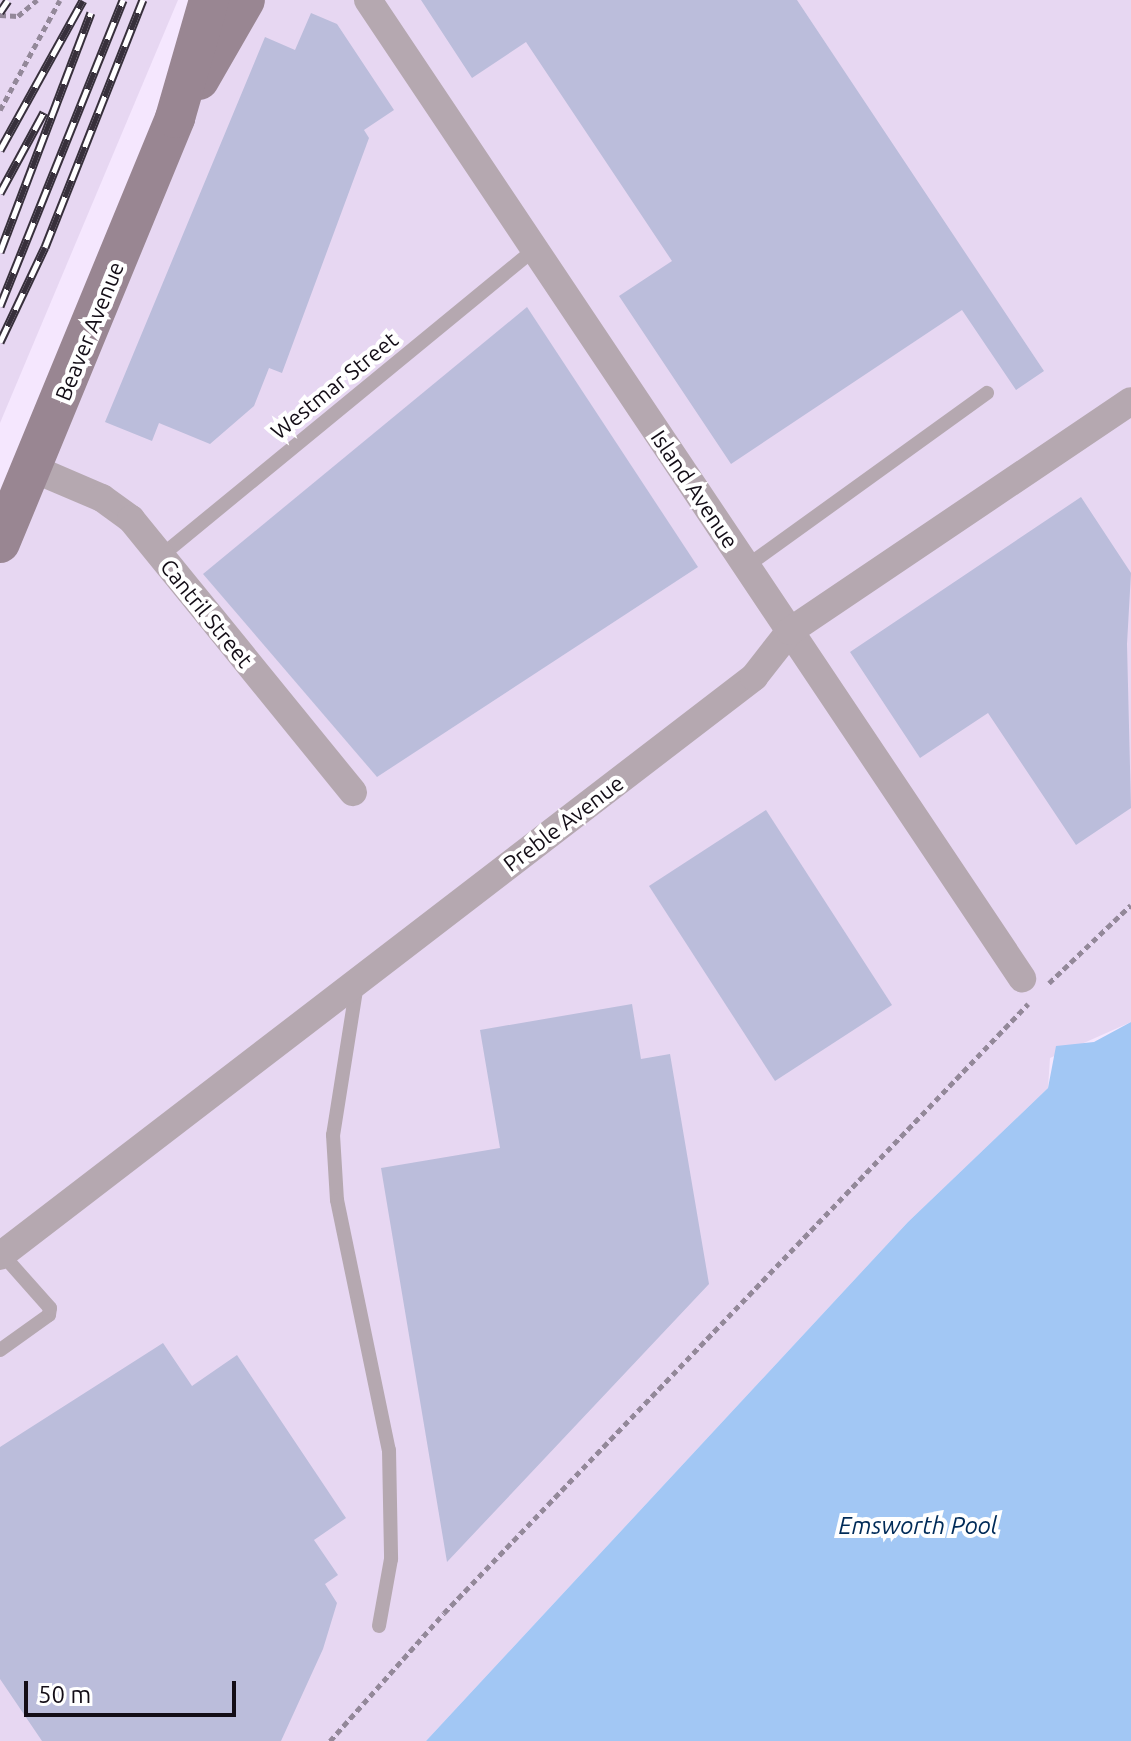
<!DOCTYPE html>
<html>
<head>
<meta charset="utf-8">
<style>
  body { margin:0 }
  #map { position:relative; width:1131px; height:1741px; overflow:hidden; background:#f5e7fe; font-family:Ubuntu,sans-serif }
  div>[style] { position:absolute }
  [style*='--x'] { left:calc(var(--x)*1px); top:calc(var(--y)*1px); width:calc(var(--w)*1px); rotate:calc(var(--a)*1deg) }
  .built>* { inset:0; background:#e7d7f2 }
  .water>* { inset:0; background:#a2c7f4 }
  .building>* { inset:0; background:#bbbddb }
  .path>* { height:5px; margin-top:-2.5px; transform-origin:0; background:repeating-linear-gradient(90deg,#938899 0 6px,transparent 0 10px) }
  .lane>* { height:14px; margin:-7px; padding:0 7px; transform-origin:7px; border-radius:7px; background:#b5a8b0 }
  .street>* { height:28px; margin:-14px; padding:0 14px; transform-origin:14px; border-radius:14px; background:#b5a8b0 }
  .secondary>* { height:40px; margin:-20px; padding:0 20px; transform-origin:20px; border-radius:20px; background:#998692 }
  .rail>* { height:9px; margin-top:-4.5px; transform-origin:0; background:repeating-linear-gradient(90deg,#fff 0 18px,#37303b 0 36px); box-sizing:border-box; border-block:2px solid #37303b }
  span { translate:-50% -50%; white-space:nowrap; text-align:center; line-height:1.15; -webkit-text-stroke:8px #fff; paint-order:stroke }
  .street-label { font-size:22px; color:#130d16 }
  .water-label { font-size:24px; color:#002b58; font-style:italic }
  .scale { position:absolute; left:24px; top:1681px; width:212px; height:36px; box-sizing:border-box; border:4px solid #130d16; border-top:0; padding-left:10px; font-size:24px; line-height:28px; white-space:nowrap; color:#130d16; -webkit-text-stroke:6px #fff; paint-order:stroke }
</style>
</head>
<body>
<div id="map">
  <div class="built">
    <i style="clip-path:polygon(0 0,178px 0,0 423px)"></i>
    <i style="clip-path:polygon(245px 0,1131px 0,1131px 1022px,1050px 1058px,1048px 1088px,908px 1222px,426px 1741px,0 1741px,0 543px)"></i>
  </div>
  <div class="water">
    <i style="clip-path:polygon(1131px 1022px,1131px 1741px,426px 1741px,908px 1222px,1048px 1088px,1056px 1046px,1094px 1042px)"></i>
  </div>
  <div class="building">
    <i style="clip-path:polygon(421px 0,797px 0,1044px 371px,1016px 390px,962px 310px,731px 464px,619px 296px,672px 261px,526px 42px,472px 78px)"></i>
    <i style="clip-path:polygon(311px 13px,337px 24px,394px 110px,364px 130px,369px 138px,282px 373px,269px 368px,254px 406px,210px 444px,159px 423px,152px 441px,105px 422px,265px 37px,295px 50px)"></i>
    <i style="clip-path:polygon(527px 307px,698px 567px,377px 777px,203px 574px)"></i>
    <i style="clip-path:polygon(1081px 497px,1131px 573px,1127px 644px,1131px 808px,1076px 845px,988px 713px,920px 758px,850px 652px)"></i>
    <i style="clip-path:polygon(766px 810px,892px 1005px,775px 1081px,649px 886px)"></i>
    <i style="clip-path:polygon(632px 1004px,641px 1059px,670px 1054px,709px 1284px,447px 1562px,381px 1168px,500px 1148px,480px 1030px)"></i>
    <i style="clip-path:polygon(163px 1343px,192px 1386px,237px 1355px,346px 1518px,314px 1540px,338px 1575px,325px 1584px,337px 1603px,323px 1649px,281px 1741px,42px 1741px,0 1679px,0 1447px)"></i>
  </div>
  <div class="path">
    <i style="--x:0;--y:15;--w:18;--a:3"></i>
    <i style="--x:18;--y:16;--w:25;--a:-40"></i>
    <i style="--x:0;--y:110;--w:125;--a:-61.4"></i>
    <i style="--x:1049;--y:983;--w:113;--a:-43.6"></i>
    <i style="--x:330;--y:1741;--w:171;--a:-48.3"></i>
    <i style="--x:444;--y:1613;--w:844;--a:-46.2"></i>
  </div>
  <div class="lane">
    <i style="--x:161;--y:556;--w:484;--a:-39.4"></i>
    <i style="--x:747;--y:566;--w:296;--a:-35.8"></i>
    <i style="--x:357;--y:984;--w:153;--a:99"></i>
    <i style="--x:333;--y:1135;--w:65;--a:86.5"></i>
    <i style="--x:337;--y:1200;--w:255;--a:78.3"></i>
    <i style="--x:389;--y:1450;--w:109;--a:88.9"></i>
    <i style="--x:391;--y:1559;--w:68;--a:100.2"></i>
    <i style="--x:0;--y:1350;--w:60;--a:-35.5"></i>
    <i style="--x:49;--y:1315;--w:7;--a:-82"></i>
    <i style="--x:50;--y:1308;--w:72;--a:-131.6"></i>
  </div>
  <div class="street">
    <i style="--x:368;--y:0;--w:1177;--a:56.23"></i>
    <i style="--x:34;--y:469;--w:74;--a:23.1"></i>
    <i style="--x:102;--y:498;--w:36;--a:36"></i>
    <i style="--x:131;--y:519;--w:352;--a:50.9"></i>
    <i style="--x:0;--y:1256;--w:951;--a:-37.52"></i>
    <i style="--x:754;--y:677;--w:58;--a:-52"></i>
    <i style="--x:790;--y:631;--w:411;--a:-34"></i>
  </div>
  <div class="secondary">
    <i style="--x:199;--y:80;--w:92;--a:-60.1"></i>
    <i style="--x:0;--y:543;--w:460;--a:-67.6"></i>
    <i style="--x:175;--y:118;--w:123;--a:-73.9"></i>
  </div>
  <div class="rail">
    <i style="--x:0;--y:12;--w:14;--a:-56"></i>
    <i style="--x:0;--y:150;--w:171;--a:-61"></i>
    <i style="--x:0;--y:193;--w:92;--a:-61.5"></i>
    <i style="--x:0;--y:252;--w:256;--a:-69.2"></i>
    <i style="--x:0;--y:306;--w:330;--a:-68.1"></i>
    <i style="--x:0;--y:342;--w:105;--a:-64.7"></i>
    <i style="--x:45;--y:247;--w:266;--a:-68.4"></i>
  </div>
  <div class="street-label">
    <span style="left:89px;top:331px;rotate:-68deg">Beaver Avenue</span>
    <span style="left:334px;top:385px;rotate:-39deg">Westmar Street</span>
    <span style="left:695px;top:489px;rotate:56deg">Island Avenue</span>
    <span style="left:207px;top:613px;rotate:51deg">Cantril Street</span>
    <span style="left:563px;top:823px;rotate:-37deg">Preble Avenue</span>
  </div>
  <div class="water-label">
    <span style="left:918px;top:1526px">Emsworth Pool</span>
  </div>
  <div class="scale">50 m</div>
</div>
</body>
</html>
